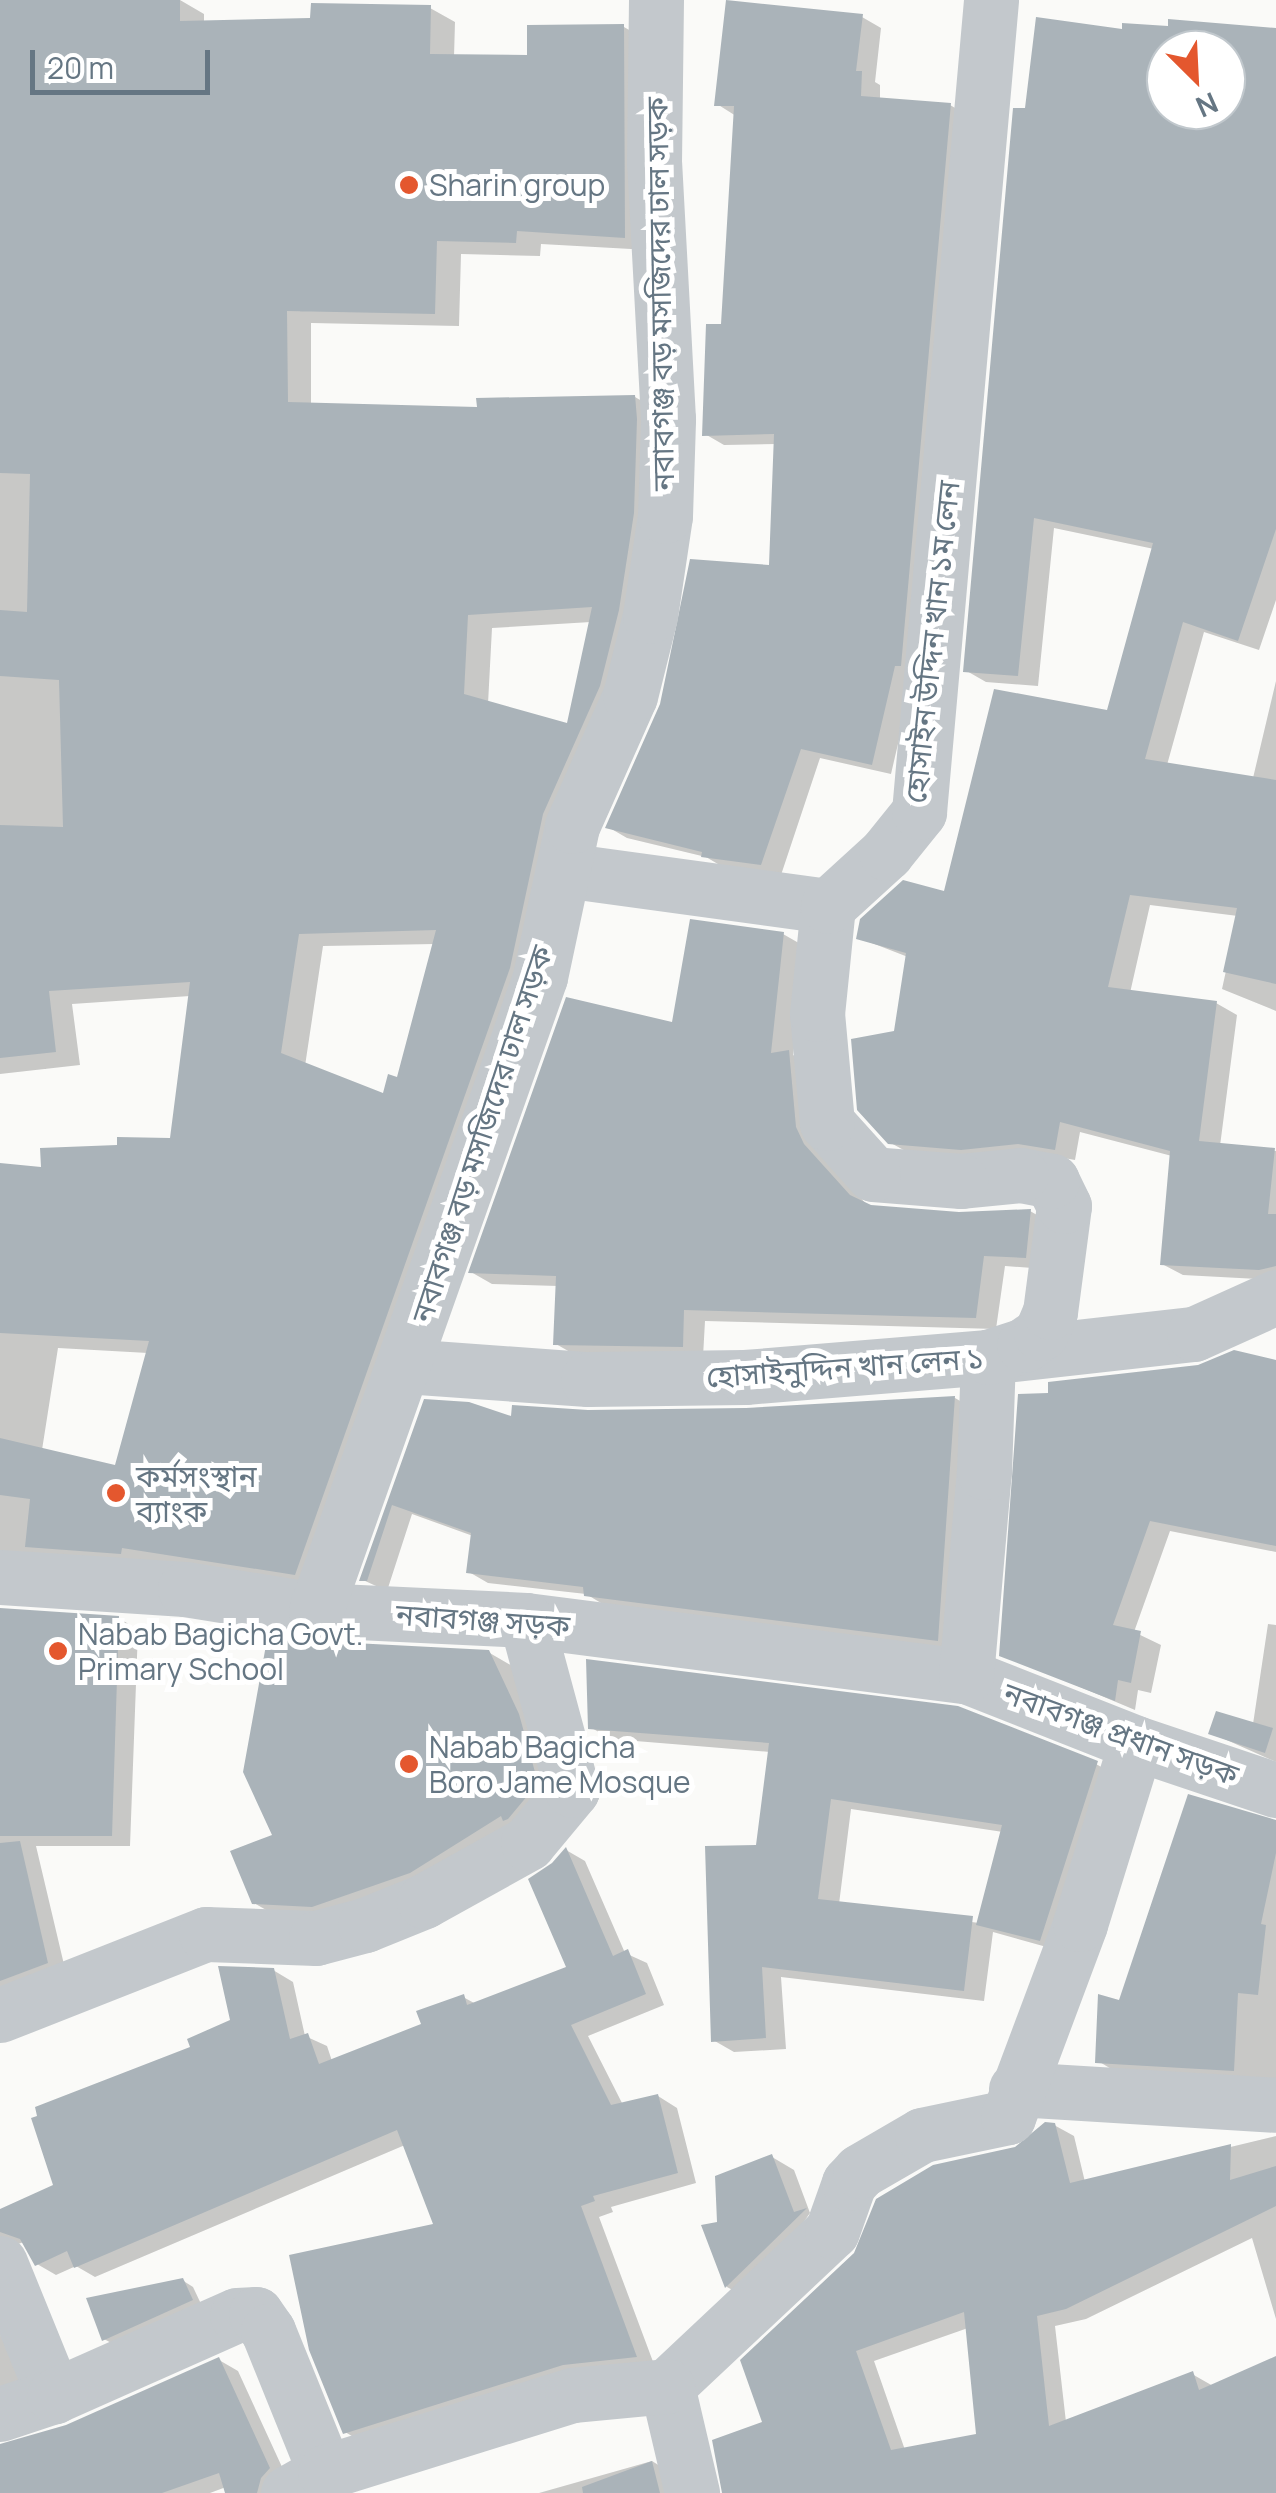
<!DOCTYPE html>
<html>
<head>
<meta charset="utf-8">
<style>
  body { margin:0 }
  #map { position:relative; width:1276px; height:2493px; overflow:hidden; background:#fafaf8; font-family:Manrope,"Noto Sans Bengali",sans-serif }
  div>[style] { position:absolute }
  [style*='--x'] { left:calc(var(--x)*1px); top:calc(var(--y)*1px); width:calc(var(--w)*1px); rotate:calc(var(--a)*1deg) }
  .shadow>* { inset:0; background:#0003 }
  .building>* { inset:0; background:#aab3b9 }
  .minor>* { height:55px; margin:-27.5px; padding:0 27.5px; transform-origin:27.5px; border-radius:27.5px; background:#c3c8cc }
  .dots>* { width:28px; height:28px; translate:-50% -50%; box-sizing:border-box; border:5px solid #fff; border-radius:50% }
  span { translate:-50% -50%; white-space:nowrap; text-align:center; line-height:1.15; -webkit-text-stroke:10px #fff; paint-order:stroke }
  .poi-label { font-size:30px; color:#657683 }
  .left { translate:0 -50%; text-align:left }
  .street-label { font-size:30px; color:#657683 }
  .north { position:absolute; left:1146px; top:30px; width:100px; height:100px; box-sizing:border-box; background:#fff; border:2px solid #c1c8cd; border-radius:50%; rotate:156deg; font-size:28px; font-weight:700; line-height:40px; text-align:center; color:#657683 }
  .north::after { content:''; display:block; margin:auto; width:35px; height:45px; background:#e4572e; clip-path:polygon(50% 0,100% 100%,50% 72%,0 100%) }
  .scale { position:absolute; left:30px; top:50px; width:180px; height:45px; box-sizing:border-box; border:5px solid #657683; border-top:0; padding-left:12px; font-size:30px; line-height:35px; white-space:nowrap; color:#657683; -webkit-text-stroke:8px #fff; paint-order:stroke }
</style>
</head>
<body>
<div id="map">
  <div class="shadow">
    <i style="clip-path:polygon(evenodd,0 0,180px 0,204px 14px,204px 23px,312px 21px,430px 8px,455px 22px,454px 57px,530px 57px,624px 27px,648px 41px,649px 250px,541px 244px,540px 256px,461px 254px,459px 326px,311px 323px,311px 405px,479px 410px,635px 397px,659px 411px,658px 528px,320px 1587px,0 1552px,0 1165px,43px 1169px,119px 1148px,172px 1141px,190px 996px,72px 1004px,80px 1065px,0 1074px,0 0,591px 622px,569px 726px,488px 704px,492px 628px,591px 622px,0 0,435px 944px,398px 1080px,384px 1097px,305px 1066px,323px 946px,435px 944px,0 0,58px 1348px,148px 1353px,117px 1468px,42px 1450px,58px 1348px)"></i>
    <i style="clip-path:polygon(862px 17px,881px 28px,875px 82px,880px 85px,880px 100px,950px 105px,969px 116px,914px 675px,891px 774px,820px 758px,781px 875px,723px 867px,706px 857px,627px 838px,608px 827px,771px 568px,776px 444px,724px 445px,705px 434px,724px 326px,736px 116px,717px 104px)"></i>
    <i style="clip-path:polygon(evenodd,1276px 30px,1276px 600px,1259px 650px,1204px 632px,1167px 765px,1253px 778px,1276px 681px,1276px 1011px,1222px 989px,1238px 916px,1150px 905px,1130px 993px,1216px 1003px,1237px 1015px,1220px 1146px,1276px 1151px,1276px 1280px,1183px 1275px,1162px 1264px,1172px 1156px,1080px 1132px,1075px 1160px,1041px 1154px,911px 1154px,889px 1142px,896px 1034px,908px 957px,859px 938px,945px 894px,1108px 713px,1154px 549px,1054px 528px,1038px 686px,986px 682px,965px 670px,1027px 111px,1124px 31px,1276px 30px,1166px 50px,1226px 50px,1226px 110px,1166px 110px,1166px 50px)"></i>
    <i style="clip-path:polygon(783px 934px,804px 946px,793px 1055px,810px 1065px,825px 1159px,869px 1207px,959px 1215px,1030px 1211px,1051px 1223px,1046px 1269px,1005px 1266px,996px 1329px,705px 1321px,703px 1357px,577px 1356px,556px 1344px,558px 1286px,492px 1284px,471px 1272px,674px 1025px)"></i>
    <i style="clip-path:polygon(1020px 1397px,1276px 1472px,1276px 1552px,1170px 1531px,1134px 1632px,1161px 1645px,1151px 1693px,1138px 1690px,1135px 1710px,1002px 1654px)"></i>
    <i style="clip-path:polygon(955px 1398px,974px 1409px,956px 1650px,606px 1606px,586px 1594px,488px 1583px,469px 1572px,473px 1536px,412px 1514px,387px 1591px,363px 1580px,426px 1401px,514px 1420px)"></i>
    <i style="clip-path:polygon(0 1610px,119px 1618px,138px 1630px,130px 1846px,36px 1846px,66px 1973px,0 1993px)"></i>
    <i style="clip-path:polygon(1268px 1624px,1276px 1625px,1276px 1762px,1211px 1733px,1253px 1724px)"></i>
    <i style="clip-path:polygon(314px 1644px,488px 1652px,528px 1675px,558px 1738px,547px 1840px,294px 1926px,254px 1903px,275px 1836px)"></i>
    <i style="clip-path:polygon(evenodd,590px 1727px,1096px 1764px,1117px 1776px,1061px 1951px,993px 1932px,984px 2001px,781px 1977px,786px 2049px,734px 2052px,713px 2040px,758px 1847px,770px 1752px,611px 1739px,590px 1727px,851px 1809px,1003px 1832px,979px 1923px,839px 1904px,851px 1809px)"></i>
    <i style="clip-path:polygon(1276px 1823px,1276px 2083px,1118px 2073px,1098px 2061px,1120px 2003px)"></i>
    <i style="clip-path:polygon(566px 1850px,585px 1861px,625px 1953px,647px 1963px,664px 2005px,588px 2036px,623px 2105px,658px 2096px,677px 2108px,696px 2183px,611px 2207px,613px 2212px,599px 2217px,655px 2367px,364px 2443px,345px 2432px,436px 2226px,405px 2145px,95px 2277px,76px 2266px,56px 2275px,37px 2264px,24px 2242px,0 2250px,0 2212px,56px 2186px,194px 2049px,233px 2022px,273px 1970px,293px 1982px,305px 2036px,327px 2046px,332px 2061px,424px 2025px,463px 1997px,476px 2004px,570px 1968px,553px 1865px)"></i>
    <i style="clip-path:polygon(evenodd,1054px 2125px,1074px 2136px,1085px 2182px,1276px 2136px,1276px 2319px,1252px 2238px,1086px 2319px,1055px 2326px,1066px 2422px,1192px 2374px,1213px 2386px,1276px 2359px,1276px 2493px,725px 2493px,766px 2423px,1016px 2150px,1054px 2125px,968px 2328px,979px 2436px,905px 2450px,874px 2361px,968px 2328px)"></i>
    <i style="clip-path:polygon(772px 2157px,794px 2170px,810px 2213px,749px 2299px,727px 2287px,705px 2227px,719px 2224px)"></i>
    <i style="clip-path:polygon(182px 2280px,193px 2287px,202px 2306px,115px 2345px,104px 2339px)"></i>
    <i style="clip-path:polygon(0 2334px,26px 2389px,0 2402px)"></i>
    <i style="clip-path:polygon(219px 2360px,238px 2371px,288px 2480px,281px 2493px,228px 2493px,226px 2487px,210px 2493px,0 2493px,0 2447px,67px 2427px)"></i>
    <i style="clip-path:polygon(652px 2461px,671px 2473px,677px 2493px,539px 2493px)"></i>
  </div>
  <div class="building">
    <i style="clip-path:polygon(evenodd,0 0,180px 0,180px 21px,310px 18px,311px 3px,431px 5px,430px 54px,527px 55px,527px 25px,624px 24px,625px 238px,517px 231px,516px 243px,437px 241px,435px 314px,287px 311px,288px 402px,477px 407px,476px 398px,635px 395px,637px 419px,634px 513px,619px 610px,600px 686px,543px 814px,510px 968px,295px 1575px,122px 1548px,121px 1554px,25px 1547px,30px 1499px,0 1495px,0 1438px,115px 1465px,149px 1341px,0 1333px,0 1163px,41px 1167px,40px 1148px,117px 1145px,117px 1137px,170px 1138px,190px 982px,49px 991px,56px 1052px,0 1058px,0 825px,63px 827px,59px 680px,0 676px,0 610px,27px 612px,30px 474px,0 473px,0 0,592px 607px,567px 723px,464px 694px,468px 615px,592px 607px,0 0,436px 930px,397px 1077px,388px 1074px,383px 1093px,281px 1053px,299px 934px,436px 930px)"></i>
    <i style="clip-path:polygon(726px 0,863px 14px,856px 71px,862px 71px,861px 96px,951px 103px,901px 666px,895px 666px,872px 765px,801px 749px,761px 865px,701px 857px,702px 852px,605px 828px,660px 704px,690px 559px,769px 565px,774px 434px,702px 436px,706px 324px,721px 324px,734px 106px,714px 106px)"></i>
    <i style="clip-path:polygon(evenodd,1036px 17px,1122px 29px,1122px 23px,1168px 26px,1168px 19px,1276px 28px,1276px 529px,1238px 641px,1183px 622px,1145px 759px,1276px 780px,1276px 984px,1223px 972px,1237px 908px,1130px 895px,1108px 987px,1217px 1001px,1199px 1141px,1275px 1148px,1268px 1214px,1276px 1214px,1276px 1266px,1259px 1270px,1160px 1265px,1170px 1151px,1060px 1122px,1055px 1150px,1018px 1144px,961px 1150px,888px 1144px,857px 1110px,851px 1039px,894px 1031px,906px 953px,856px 939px,860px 919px,903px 880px,944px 891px,994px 689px,1107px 710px,1153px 543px,1034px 518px,1018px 676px,963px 672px,1013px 108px,1025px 108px,1036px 17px,1166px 50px,1226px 50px,1226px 110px,1166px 110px,1166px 50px)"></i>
    <i style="clip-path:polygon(690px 919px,784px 932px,771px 1053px,789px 1050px,796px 1127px,804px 1144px,850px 1195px,871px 1205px,959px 1212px,1031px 1209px,1026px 1258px,984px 1256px,976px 1318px,684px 1310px,683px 1347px,553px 1345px,556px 1276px,468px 1273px,566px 997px,672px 1022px)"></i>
    <i style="clip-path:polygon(1234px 1350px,1276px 1360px,1276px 1546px,1150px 1521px,1113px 1625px,1141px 1631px,1131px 1683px,1118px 1680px,1115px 1701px,999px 1656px,1018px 1394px,1048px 1393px,1048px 1382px,1198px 1365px)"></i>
    <i style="clip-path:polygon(955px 1396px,938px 1641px,584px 1596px,583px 1587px,466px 1573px,471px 1533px,392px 1505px,367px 1581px,359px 1581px,424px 1399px,469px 1402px,511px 1416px,512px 1405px,588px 1410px,746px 1408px)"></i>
    <i style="clip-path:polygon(0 1608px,119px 1616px,112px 1836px,0 1836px)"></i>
    <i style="clip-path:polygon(268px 1634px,315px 1641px,489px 1650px,519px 1714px,538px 1783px,508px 1819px,503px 1821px,501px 1816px,410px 1873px,312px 1907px,252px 1904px,230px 1851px,272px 1835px,243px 1772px)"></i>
    <i style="clip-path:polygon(586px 1659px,958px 1706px,1098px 1761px,1040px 1941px,976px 1925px,1002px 1825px,831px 1799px,818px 1899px,973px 1916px,964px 1991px,762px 1967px,766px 2038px,711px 2042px,705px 1846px,756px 1845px,769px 1743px,588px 1729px)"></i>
    <i style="clip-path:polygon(1216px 1711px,1273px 1728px,1265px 1753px,1208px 1734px)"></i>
    <i style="clip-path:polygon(1188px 1794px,1276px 1820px,1276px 1853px,1261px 1924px,1266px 1925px,1258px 1995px,1238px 1993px,1234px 2071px,1095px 2063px,1098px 1994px,1119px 2000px)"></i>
    <i style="clip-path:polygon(20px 1841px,48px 1963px,0 1981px,0 1843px)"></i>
    <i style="clip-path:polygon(566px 1847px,613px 1956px,628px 1949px,646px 1994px,571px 2025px,611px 2105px,658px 2094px,678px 2173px,593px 2196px,595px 2201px,581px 2206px,637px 2357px,563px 2365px,343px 2434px,309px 2350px,289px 2255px,433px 2224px,397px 2130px,74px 2268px,67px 2251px,35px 2266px,20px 2239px,0 2232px,0 2209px,53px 2185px,31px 2118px,37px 2116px,35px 2107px,190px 2047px,187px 2039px,230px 2020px,218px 1966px,274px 1968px,290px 2039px,308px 2033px,319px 2064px,421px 2024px,416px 2011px,464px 1994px,467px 2005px,566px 1967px,528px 1879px,552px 1863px)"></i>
    <i style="clip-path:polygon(evenodd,1045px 2122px,1055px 2123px,1070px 2183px,1231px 2144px,1230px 2180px,1276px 2166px,1276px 2206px,1066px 2309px,1037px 2316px,1049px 2426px,1193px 2371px,1199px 2390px,1276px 2356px,1276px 2493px,722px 2493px,712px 2440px,762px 2422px,740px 2360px,854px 2253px,876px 2199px,933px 2165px,1015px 2147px,1045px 2122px,964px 2312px,976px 2434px,891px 2450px,856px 2351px,964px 2312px)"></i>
    <i style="clip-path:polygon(772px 2154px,794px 2212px,807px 2208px,725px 2288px,701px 2225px,717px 2222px,715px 2176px)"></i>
    <i style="clip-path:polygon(183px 2278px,193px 2300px,102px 2341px,86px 2298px)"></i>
    <i style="clip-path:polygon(219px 2357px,270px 2468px,261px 2478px,257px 2493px,225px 2493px,219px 2473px,162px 2493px,0 2493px,0 2444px,66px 2425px)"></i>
    <i style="clip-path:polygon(652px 2461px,660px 2493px,583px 2493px,582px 2487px)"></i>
  </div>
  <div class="minor">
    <i style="--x:564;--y:870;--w:266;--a:7.8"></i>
    <i style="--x:405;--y:1366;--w:183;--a:4.1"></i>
    <i style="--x:588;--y:1379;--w:157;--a:-0.7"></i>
    <i style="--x:745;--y:1377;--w:244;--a:-4.7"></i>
    <i style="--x:988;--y:1357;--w:207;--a:-6.4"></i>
    <i style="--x:1194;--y:1334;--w:90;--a:-24.3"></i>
    <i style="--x:0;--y:1577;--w:185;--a:3.7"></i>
    <i style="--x:185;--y:1589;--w:133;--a:9.1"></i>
    <i style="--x:316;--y:1610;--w:210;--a:2.7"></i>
    <i style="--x:526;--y:1620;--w:444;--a:7.3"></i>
    <i style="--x:966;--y:1676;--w:183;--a:21.5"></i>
    <i style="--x:1136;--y:1743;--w:148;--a:18.6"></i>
    <i style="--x:316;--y:1610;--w:671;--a:-70.51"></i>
    <i style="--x:540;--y:977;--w:154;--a:-78"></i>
    <i style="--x:572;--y:826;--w:142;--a:-66"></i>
    <i style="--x:630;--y:696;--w:82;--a:-76"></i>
    <i style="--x:650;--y:616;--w:101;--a:-81.5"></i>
    <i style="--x:665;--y:516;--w:97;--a:-88.2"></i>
    <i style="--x:668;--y:419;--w:256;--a:-93.1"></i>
    <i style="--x:654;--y:163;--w:163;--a:-89.3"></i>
    <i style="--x:966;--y:1676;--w:205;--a:-85"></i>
    <i style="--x:984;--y:1472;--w:115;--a:-88"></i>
    <i style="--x:988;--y:1357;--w:38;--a:-18"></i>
    <i style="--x:1024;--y:1345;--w:21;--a:-35"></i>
    <i style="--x:1041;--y:1333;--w:23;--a:-67"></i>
    <i style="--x:1050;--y:1312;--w:107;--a:-82.5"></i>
    <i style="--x:1064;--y:1206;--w:28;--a:-116"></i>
    <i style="--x:1052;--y:1181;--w:32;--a:-169"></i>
    <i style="--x:1021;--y:1175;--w:60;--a:174.3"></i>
    <i style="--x:961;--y:1181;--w:88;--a:-175.5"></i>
    <i style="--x:873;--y:1174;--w:69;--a:-132"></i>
    <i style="--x:827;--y:1123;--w:109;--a:-95.2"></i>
    <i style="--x:817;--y:1014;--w:109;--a:-84.2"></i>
    <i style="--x:828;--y:906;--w:79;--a:-42.4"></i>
    <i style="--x:886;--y:853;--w:53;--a:-51.2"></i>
    <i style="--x:919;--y:812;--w:815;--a:-84.93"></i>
    <i style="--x:0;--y:2015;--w:221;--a:-21.5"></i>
    <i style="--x:206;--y:1934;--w:110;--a:2.1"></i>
    <i style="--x:316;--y:1938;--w:51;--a:-14.9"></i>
    <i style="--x:365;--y:1925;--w:64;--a:-22.1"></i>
    <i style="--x:424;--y:1901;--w:119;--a:-29.1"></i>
    <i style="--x:528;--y:1843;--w:69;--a:-50.3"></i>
    <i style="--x:572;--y:1790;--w:176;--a:-105.1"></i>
    <i style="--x:1016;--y:2089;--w:260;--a:3.5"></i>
    <i style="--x:0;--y:2263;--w:144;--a:67.9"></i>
    <i style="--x:667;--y:2386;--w:226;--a:-43.2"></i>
    <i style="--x:832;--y:2231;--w:51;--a:-70.5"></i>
    <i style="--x:849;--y:2183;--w:16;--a:-47"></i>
    <i style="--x:860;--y:2171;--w:72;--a:-30.1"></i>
    <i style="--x:922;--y:2135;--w:88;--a:-11.8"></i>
    <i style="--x:1008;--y:2117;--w:206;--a:-69.5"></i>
    <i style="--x:1080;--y:1924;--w:189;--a:-72.8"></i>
    <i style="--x:667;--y:2386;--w:110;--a:76.8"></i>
    <i style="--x:0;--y:2414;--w:57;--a:-18.4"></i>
    <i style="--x:54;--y:2396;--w:200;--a:-23.9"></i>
    <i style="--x:237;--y:2315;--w:19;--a:-3"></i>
    <i style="--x:256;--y:2314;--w:21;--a:55"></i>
    <i style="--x:268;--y:2331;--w:152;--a:68"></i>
    <i style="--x:288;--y:2493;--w:43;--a:-29.6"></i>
    <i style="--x:325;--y:2472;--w:259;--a:-17.3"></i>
    <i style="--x:572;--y:2395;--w:95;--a:-5.4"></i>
  </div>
  <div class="dots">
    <i style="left:409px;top:185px;background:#e4572e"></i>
    <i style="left:116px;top:1493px;background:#e4572e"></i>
    <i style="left:58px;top:1651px;background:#e4572e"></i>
    <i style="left:409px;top:1764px;background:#e4572e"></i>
  </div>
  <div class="poi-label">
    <span class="left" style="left:429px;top:185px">Sharin group</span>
    <span class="left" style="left:136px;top:1493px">কর্মসংস্থান<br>ব্যাংক</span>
    <span class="left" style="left:78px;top:1651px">Nabab Bagicha Govt.<br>Primary School</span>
    <span class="left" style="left:429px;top:1764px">Nabab Bagicha<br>Boro Jame Mosque</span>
  </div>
  <div class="street-label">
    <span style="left:660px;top:294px;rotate:-91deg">নবাবগঞ্জ বড় মসজিদের ঢাল সড়ক</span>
    <span style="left:932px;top:642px;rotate:-84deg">হোসাইন উদ্দিন খান ১ম লেন</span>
    <span style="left:482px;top:1134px;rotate:-72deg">নবাবগঞ্জ বড় মসজিদের ঢাল সড়ক</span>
    <span style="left:845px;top:1367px;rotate:-4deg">হোসাইনুদ্দিন খান লেন ১</span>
    <span style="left:483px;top:1620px;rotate:4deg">নবাবগঞ্জ সড়ক</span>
    <span style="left:1121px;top:1734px;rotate:20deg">নবাবগঞ্জ প্রধান সড়ক</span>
  </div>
  <div class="north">N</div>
  <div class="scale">20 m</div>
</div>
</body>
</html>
